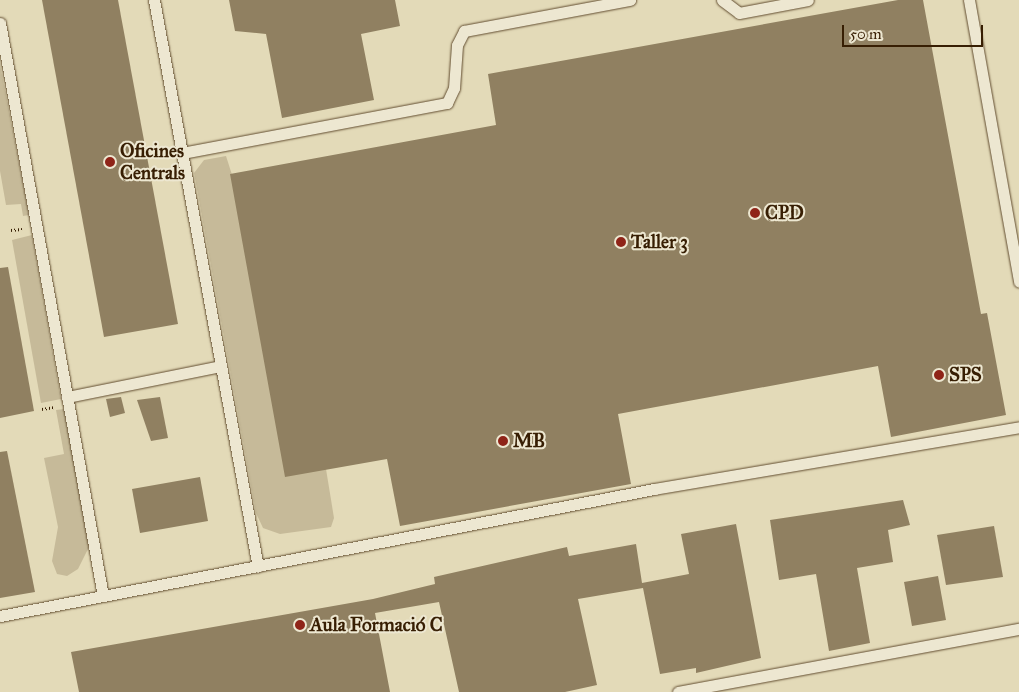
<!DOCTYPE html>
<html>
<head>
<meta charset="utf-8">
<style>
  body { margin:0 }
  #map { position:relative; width:1019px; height:692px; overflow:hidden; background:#e3dab8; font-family:"IM FELL Great Primer",serif }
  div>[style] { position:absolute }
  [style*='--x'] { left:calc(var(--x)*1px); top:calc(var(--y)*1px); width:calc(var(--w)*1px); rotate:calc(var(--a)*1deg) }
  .green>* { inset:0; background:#c6ba99 }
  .building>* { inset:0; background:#908061 }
  .path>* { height:3px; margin-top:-1.5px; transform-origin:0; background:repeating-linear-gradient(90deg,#371e03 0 1px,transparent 0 3.5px) }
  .roads { filter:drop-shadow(0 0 1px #624d30) drop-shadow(0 0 1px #624d30) }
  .service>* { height:11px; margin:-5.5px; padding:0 5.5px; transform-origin:5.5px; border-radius:5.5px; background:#ede7d1 }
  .dots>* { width:14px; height:14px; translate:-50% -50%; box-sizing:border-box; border:2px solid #ede7d1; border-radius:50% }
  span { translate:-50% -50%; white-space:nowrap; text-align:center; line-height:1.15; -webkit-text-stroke:4px #ede7d1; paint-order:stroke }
  .poi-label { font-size:19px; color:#371e03; font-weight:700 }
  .left { translate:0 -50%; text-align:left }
  .scale { position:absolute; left:842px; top:25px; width:141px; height:22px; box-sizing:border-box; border:2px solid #371e03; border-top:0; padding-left:6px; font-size:15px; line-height:18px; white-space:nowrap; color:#371e03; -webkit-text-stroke:4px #ede7d1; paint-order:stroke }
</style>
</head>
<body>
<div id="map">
  <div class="green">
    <i style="clip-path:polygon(0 64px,29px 215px,23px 216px,21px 204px,6px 205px,0 171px)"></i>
    <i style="clip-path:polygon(226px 156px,326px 469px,334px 518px,331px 527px,280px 534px,263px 528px,256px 513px,194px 173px,204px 160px)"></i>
    <i style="clip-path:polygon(32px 235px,61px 399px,41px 403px,12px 240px)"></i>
    <i style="clip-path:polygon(64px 409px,89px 547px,78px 569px,67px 576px,57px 574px,52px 561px,58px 527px,44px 458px,64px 454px,56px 410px)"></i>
  </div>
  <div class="building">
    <i style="clip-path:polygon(42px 0,118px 0,178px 324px,104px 337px)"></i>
    <i style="clip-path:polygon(229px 0,395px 0,400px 26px,361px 34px,374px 100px,282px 118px,266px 34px,235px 31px)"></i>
    <i style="clip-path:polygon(898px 0,923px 0,981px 314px,987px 313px,1006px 415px,891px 437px,878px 366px,618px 414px,631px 484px,400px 526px,387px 459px,285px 477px,230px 174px,496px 125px,488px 74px)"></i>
    <i style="clip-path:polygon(8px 267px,34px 411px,0 418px,0 268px)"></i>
    <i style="clip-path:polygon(121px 397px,125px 413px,110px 417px,106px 399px)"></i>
    <i style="clip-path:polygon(160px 397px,168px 438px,151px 441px,137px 400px)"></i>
    <i style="clip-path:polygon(7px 451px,35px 592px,0 598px,0 452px)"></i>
    <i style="clip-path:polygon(200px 477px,208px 521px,140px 533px,132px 489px)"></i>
    <i style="clip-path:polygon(903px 500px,910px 525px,888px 530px,893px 562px,857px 568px,870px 643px,829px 651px,816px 574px,779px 580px,770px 520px)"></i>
    <i style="clip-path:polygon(736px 524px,761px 658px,696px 673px,696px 668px,660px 674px,643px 588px,578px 599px,597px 685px,565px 692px,459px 692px,439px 602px,375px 613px,390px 692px,79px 692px,71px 652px,373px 599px,435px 584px,434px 577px,567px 547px,569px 556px,636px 544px,642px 583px,689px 574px,681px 534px)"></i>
    <i style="clip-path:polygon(994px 526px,1003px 577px,946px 585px,937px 535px)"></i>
    <i style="clip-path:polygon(938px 576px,946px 620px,912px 626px,904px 582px)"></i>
  </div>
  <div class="path">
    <i style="--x:11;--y:230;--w:11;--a:-5"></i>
    <i style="--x:42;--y:409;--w:12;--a:-9"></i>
  </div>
  <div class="roads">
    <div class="service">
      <i style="--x:154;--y:0;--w:576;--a:79.61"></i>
      <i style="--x:722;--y:0;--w:21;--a:37"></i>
      <i style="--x:739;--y:13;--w:70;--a:-10.7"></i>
      <i style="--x:969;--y:0;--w:286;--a:79.9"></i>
      <i style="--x:0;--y:23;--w:582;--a:79.81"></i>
      <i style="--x:182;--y:153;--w:270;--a:-10.7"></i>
      <i style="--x:447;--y:103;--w:17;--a:-65"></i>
      <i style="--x:454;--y:88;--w:43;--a:-86"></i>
      <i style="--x:457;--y:45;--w:16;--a:-63"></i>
      <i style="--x:464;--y:31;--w:169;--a:-10.6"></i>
      <i style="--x:67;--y:397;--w:157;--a:-11.4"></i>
      <i style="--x:0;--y:616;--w:666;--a:-10.99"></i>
      <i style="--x:654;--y:489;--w:370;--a:-9.6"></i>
      <i style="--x:678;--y:692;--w:347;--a:-10.5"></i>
    </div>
  </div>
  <div class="dots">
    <i style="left:110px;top:162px;background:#8f2418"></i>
    <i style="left:755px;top:213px;background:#8f2418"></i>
    <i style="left:621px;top:242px;background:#8f2418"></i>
    <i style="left:939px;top:375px;background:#8f2418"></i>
    <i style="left:503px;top:441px;background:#8f2418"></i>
    <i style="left:300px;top:625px;background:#8f2418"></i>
  </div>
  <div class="poi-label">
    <span class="left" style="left:120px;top:162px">Oficines<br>Centrals</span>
    <span class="left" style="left:765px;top:213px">CPD</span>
    <span class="left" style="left:631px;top:242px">Taller 3</span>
    <span class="left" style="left:949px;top:375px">SPS</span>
    <span class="left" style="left:513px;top:441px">MB</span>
    <span class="left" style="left:310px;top:625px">Aula Formació C</span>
  </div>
  <div class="scale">50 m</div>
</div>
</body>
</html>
